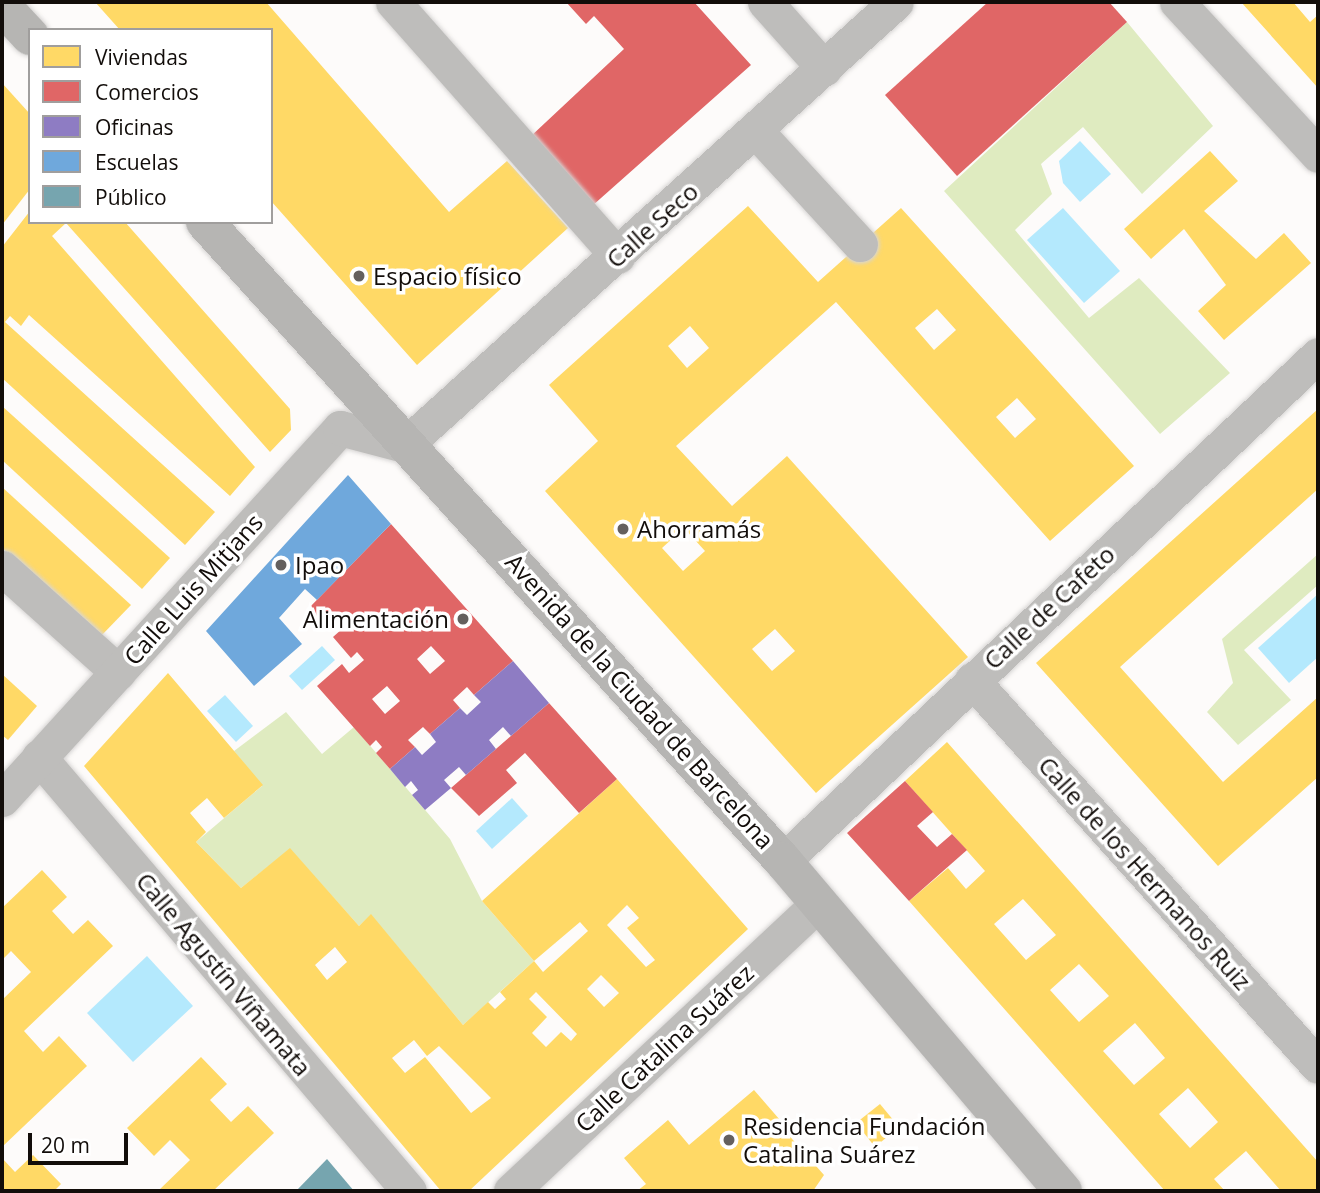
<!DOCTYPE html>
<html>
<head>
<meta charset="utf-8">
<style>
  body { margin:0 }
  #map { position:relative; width:1320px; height:1193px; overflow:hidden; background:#fdfbfa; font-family:"Open Sans",sans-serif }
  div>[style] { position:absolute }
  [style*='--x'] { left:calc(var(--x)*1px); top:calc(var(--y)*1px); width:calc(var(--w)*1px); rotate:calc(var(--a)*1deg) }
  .green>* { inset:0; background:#dfebc0 }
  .water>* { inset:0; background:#b4e9fd }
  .homes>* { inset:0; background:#ffd966 }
  .shops>* { inset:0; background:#e06666 }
  .offices>* { inset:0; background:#8e7cc3 }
  .schools>* { inset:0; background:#6fa8dc }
  .public>* { inset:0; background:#76a5af }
  .roads { filter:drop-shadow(0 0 2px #d7d5d4) drop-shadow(0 0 2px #d7d5d4) }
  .minor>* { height:35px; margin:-17.5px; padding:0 17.5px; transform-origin:17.5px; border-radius:17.5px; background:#bebdbb }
  .major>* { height:38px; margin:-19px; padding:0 19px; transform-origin:19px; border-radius:19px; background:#b6b5b3 }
  .dots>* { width:19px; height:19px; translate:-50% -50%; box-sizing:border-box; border:4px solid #fff; border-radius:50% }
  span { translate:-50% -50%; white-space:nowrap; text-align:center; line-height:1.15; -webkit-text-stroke:7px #fff; paint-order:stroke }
  .street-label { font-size:24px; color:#120d0a }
  .poi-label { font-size:24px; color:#120d0a }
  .left { translate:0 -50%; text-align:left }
  .right { translate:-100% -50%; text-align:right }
  .frame { position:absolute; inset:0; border:4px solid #120d0a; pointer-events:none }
  .legend { position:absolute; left:28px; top:28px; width:245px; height:196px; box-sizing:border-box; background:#fff; border:2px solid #a09e9d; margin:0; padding:9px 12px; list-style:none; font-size:21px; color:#120d0a }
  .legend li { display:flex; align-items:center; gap:14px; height:35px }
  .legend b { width:35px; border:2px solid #a09e9d }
  .scale { position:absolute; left:28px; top:1133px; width:100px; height:32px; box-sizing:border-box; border:4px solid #120d0a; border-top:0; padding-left:9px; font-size:21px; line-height:24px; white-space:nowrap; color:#120d0a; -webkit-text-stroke:5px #fff; paint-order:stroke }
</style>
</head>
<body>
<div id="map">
  <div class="green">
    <i style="clip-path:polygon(1127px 22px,1213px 126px,1142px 194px,1083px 127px,1041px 164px,1052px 194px,1015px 230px,1089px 318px,1139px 278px,1230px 373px,1160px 434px,944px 191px)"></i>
    <i style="clip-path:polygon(1318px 554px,1318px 585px,1244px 650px,1291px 700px,1238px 745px,1207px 712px,1233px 683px,1222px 639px)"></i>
    <i style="clip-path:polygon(286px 712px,322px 754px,354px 727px,450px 839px,482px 901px,534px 961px,463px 1025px,371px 915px,359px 926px,290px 849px,241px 888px,196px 842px,262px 786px,234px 751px)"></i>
  </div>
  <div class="water">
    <i style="clip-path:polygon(1080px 141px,1111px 174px,1080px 202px,1063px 183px,1059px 161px)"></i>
    <i style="clip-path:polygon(1063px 208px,1120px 271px,1084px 303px,1027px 240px)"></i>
    <i style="clip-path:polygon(1318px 594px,1318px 657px,1289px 683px,1258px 648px)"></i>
    <i style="clip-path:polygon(322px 646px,335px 660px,302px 690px,289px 676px)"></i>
    <i style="clip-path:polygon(225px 695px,253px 726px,236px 742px,207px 711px)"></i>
    <i style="clip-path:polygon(512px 798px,528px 816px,492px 849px,476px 831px)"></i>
    <i style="clip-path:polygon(147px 956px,193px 1006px,133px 1062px,87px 1013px)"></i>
  </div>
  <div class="homes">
    <i style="clip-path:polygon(95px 2px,266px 2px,449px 212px,507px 161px,568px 228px,417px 365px,271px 201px,271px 30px,120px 30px)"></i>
    <i style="clip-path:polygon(1241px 2px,1293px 2px,1310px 22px,1318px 15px,1318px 88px)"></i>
    <i style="clip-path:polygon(2px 83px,30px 114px,30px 189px,2px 225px)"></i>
    <i style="clip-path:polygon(1210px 151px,1238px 181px,1204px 211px,1256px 259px,1284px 233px,1311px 263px,1224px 340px,1198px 311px,1226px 285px,1184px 229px,1151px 259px,1124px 229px)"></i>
    <i style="clip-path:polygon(evenodd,748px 206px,818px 282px,901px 208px,1134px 466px,1050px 541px,836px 302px,676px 446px,732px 506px,787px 456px,968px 657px,816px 793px,545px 491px,598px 441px,549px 385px,748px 206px,937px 309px,956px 330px,934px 350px,915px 328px,937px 309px,748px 206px,690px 326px,709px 348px,687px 368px,668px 346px,690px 326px,748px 206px,1017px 398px,1036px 419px,1015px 438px,996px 417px,1017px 398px,748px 206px,684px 528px,705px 551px,683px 571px,662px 548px,684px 528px,748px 206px,775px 629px,795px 651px,772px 671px,752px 649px,775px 629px)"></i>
    <i style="clip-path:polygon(30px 211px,30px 222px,125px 222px,290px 409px,291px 430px,270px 452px,66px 223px,52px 236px,255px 467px,230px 496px,29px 315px,21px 326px,10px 316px,5px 322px,215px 512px,185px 545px,2px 378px,2px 247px)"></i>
    <i style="clip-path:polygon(2px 406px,170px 558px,142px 589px,2px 460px)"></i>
    <i style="clip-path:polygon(1318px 409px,1318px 489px,1120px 667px,1223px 782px,1318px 697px,1318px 777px,1218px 866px,1036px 663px)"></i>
    <i style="clip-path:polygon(2px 487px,131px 605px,100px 637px,2px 548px)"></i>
    <i style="clip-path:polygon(evenodd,168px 673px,263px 785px,224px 818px,207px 798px,190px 813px,206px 832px,196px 842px,241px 888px,290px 848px,359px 926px,371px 914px,463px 1025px,488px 1002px,495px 1009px,506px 999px,500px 992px,534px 961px,543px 972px,588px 931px,580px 922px,534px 961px,482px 901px,617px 779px,748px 929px,469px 1191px,441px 1191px,84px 766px,168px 673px,627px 905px,639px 918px,627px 928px,655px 960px,646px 967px,607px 925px,627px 905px,168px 673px,335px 947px,347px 962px,327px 980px,315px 965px,335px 947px,168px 673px,601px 975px,619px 993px,604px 1007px,587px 989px,601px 975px,168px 673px,536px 992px,577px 1034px,571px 1041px,561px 1032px,546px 1047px,532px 1033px,547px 1017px,529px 999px,536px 992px,168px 673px,414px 1040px,427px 1056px,439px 1046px,491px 1098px,471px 1113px,425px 1057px,405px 1073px,392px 1058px,414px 1040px)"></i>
    <i style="clip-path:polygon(2px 674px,37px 706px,8px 740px,2px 735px)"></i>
    <i style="clip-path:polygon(evenodd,947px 742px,1318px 1162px,1318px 1191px,1281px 1191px,1246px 1151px,1214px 1179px,1225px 1191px,1165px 1191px,909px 901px,948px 868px,966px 889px,985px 871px,905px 781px,947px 742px,1023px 899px,1056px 935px,1026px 960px,994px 924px,1023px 899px,947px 742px,1079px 964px,1109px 996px,1079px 1022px,1050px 990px,1079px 964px,947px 742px,1135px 1023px,1165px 1058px,1134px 1085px,1103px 1051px,1135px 1023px,947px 742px,1188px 1088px,1218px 1122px,1190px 1148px,1159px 1114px,1188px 1088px)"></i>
    <i style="clip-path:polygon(42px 870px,67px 897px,52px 911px,73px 934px,88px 920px,113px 946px,24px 1031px,43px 1052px,59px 1036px,87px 1066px,2px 1147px,2px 1000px,31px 972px,11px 951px,2px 960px,2px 908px)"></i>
    <i style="clip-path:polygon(201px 1057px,227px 1084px,210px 1100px,231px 1122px,248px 1106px,274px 1133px,213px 1191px,158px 1191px,190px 1160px,170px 1140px,154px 1156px,127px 1128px)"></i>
    <i style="clip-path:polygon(754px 1090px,780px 1120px,761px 1138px,785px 1131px,824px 1175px,813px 1191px,637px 1191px,646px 1184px,624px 1158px,668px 1120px,689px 1145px)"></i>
    <i style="clip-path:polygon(880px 1104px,899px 1127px,875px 1147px,856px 1123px)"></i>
    <i style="clip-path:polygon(33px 1155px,61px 1184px,54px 1191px,2px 1191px,2px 1158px,15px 1172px)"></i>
  </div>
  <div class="shops">
    <i style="clip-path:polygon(566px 2px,694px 2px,751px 65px,592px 206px,530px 137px,624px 49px,594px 16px,586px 24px)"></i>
    <i style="clip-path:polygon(988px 2px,1109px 2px,1127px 22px,957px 176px,885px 95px)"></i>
    <i style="clip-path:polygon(evenodd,391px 524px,513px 661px,474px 695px,467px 687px,453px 700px,460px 708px,430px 734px,423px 727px,408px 740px,415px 747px,390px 769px,376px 753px,382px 747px,376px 740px,370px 746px,317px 686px,342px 664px,349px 673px,364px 660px,357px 652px,351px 658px,333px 637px,342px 629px,328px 614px,319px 622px,308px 609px,391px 524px,431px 646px,445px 661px,430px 674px,417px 659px,431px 646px,391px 524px,387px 686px,400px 701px,385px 714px,372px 699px,387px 686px)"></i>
    <i style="clip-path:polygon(549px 703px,617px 779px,579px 813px,525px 753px,506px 770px,517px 783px,479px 816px,451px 788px)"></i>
    <i style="clip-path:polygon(905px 781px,933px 812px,917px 826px,937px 847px,952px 834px,967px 850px,909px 901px,847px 833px)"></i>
  </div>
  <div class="offices">
    <i style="clip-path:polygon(513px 661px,549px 703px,511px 736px,503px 727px,489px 740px,496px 749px,466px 775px,459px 767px,444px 780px,451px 788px,425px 810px,412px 795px,418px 790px,411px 781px,405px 787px,390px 769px,415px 747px,422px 755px,436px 742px,430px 734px,460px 708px,467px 715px,481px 702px,474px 695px)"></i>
  </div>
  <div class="schools">
    <i style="clip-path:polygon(348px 475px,391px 524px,317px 600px,305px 589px,279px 618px,302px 644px,254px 686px,206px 631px)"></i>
  </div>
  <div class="public">
    <i style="clip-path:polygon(327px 1159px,354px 1191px,296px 1191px)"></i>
  </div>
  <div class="roads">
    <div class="minor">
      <i style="--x:393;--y:2;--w:339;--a:48.5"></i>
      <i style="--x:765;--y:2;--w:89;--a:48.2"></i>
      <i style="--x:1177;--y:2;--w:208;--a:47.3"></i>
      <i style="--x:755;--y:130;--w:155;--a:47.4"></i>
      <i style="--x:2;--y:568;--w:156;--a:41.9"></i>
      <i style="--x:972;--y:680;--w:518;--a:48.13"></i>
      <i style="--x:39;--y:757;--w:570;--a:49.55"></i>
      <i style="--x:2;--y:799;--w:502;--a:-47.66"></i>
      <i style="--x:340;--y:428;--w:67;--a:14.7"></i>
      <i style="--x:405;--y:445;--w:661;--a:-42.06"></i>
      <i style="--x:783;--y:861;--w:736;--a:-43.4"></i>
      <i style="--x:511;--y:1191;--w:419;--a:-43.1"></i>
    </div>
    <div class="major">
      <i style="--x:2;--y:6;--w:41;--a:47"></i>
      <i style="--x:205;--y:222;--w:862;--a:47.87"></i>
      <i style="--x:783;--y:861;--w:433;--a:49.7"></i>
    </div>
  </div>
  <div class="dots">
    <i style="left:359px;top:276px;background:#64605e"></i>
    <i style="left:623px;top:529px;background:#64605e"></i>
    <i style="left:281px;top:565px;background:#64605e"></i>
    <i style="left:463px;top:619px;background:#64605e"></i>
    <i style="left:729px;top:1140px;background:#64605e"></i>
  </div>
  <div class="street-label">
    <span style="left:652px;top:225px;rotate:-42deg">Calle Seco</span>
    <span style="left:193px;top:589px;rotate:-48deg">Calle Luis Mitjans</span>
    <span style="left:1049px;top:607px;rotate:-43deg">Calle de Cafeto</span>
    <span style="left:640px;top:701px;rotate:48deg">Avenida de la Ciudad de Barcelona</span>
    <span style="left:1145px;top:873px;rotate:48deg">Calle de los Hermanos Ruiz</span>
    <span style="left:224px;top:974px;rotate:50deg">Calle Agustín Viñamata</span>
    <span style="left:664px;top:1048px;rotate:-43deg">Calle Catalina Suárez</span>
  </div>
  <div class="poi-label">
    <span class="left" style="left:373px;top:276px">Espacio físico</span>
    <span class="left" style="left:637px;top:529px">Ahorramás</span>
    <span class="left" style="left:295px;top:565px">Ipao</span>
    <span class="right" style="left:449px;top:619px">Alimentación</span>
    <span class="left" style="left:743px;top:1140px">Residencia Fundación<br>Catalina Suárez</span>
  </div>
  <div class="frame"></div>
  <ul class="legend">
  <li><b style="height:19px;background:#ffd966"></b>Viviendas</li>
  <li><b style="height:19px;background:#e06666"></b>Comercios</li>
  <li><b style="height:19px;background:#8e7cc3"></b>Oficinas</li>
  <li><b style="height:19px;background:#6fa8dc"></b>Escuelas</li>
  <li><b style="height:19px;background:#76a5af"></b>Público</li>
  </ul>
  <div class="scale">20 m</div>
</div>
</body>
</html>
